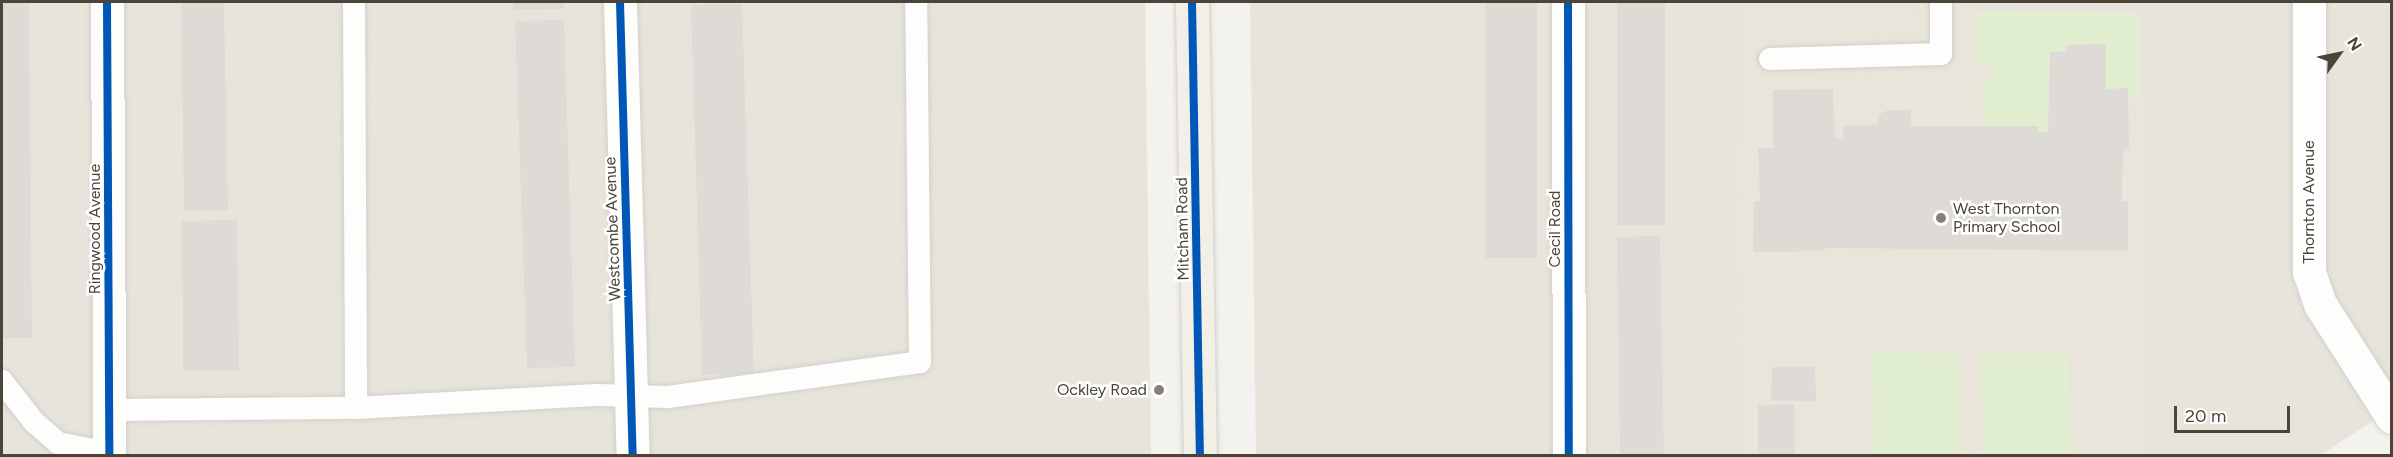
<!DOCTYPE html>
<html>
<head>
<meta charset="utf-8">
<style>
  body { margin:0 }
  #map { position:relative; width:2393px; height:457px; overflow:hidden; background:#f4f2ee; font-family:Figtree,sans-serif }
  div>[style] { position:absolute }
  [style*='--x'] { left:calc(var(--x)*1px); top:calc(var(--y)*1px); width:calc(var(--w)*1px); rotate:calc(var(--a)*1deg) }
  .residential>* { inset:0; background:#e7e4dc }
  .education>* { inset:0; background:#eae5da }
  .green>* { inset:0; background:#e1eecf }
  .building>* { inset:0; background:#dedbd6 }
  .roads { filter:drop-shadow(0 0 2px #d2d0cb) drop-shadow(0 0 2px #d2d0cb) }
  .lane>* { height:22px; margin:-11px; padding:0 11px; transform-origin:11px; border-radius:11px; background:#fdfdfc }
  .street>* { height:33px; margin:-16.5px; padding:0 16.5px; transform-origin:16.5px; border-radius:16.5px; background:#fdfdfc }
  .primary>* { height:33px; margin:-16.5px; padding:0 16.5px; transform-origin:16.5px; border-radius:16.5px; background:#f2efe6 }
  .cycleway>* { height:8px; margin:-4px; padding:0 4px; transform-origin:4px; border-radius:4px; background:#0057b8 }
  .dots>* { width:16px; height:16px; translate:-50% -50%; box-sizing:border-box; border:3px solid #fff; border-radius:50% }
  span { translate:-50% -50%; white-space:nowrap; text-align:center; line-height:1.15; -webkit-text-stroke:5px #fff; paint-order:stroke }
  .street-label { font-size:16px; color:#4b4439 }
  .poi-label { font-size:16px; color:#4b4439 }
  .left { translate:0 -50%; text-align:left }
  .right { translate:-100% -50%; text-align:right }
  .frame { position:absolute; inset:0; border:3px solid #4b4439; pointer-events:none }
  .north { position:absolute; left:2309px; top:24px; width:60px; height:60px; -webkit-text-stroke:4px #fff; paint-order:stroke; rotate:57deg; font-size:16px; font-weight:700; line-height:24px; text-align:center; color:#4b4439 }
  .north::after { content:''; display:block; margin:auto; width:21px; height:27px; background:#4b4439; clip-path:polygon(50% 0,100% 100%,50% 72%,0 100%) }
  .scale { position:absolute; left:2174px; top:406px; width:116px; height:27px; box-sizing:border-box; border:3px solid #4b4439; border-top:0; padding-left:8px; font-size:18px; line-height:21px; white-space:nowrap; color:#4b4439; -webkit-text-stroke:4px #fff; paint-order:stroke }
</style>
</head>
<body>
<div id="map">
  <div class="residential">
    <i style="clip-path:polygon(2px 2px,1145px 2px,1151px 455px,2px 455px)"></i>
    <i style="clip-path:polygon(1250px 2px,2391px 2px,2391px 409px,2321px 455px,2142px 455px,2141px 11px,1741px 10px,1742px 455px,1256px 455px)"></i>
  </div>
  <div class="education">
    <i style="clip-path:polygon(1741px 9px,2141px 11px,2142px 455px,1742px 455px)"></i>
  </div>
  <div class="green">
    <i style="clip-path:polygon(1976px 12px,2138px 14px,2138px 97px,2128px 98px,2128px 88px,2106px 89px,2106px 44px,2067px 45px,2067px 51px,2050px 52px,2048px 132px,2039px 132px,2038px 126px,1983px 126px,1983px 81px,1992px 80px,1992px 65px,1977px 65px)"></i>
    <i style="clip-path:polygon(1872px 352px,1958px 353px,1961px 455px,1874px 455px)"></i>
    <i style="clip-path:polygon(1981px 353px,2068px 353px,2071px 455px,1983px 455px)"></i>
  </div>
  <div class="building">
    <i style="clip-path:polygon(2px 2px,29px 2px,32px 338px,2px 338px)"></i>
    <i style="clip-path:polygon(181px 2px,224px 2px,228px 210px,184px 211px)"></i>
    <i style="clip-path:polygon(513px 2px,563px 2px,564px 9px,513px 10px)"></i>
    <i style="clip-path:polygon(1485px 2px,1537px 2px,1537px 258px,1485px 258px)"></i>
    <i style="clip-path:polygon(1617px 2px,1665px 2px,1665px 225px,1617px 225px)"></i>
    <i style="clip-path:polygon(742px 4px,754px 374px,702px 375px,691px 5px)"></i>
    <i style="clip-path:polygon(564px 20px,575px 367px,527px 368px,515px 21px)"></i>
    <i style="clip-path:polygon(2106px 44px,2106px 89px,2128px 88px,2129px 148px,2124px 148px,2122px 181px,2122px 201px,2128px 201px,2128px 251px,1825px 248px,1824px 251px,1753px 252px,1754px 201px,1760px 201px,1758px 148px,1773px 148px,1773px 90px,1833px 89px,1835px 139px,1843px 138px,1843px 125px,1877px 125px,1880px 114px,1888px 110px,1911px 110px,1911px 126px,2038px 126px,2039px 132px,2048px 132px,2050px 52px,2067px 51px,2067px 45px)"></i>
    <i style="clip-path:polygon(237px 220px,239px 371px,183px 371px,182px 221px)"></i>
    <i style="clip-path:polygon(1660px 236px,1664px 456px,1620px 456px,1617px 237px)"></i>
    <i style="clip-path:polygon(1772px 367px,1815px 367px,1816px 401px,1771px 401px)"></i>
    <i style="clip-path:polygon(1794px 404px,1795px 456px,1758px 456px,1758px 405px)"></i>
  </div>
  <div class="roads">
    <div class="lane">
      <i style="--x:354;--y:2;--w:406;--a:89.7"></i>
      <i style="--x:1770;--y:59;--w:171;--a:-1.7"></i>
      <i style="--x:1941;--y:54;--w:52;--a:-90"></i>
      <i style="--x:2;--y:381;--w:52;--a:52"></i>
      <i style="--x:34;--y:422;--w:32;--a:41"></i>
      <i style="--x:58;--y:443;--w:52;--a:11.1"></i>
      <i style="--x:109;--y:410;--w:247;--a:-0.5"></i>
      <i style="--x:356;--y:408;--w:240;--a:-3.1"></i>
      <i style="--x:596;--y:395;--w:72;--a:1.6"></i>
      <i style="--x:668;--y:397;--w:254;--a:-7.9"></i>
      <i style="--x:920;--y:362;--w:360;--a:-90.6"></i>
    </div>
    <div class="street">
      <i style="--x:107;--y:2;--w:454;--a:89.7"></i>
      <i style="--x:620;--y:2;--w:454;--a:88.4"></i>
      <i style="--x:1568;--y:2;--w:454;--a:89.9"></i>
      <i style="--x:2309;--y:2;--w:270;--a:90"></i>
      <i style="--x:2309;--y:272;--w:34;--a:71"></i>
      <i style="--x:2320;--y:304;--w:134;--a:57.5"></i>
    </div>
    <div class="primary">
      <i style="--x:1192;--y:2;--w:454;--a:89"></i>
    </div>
  </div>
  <div class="cycleway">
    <i style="--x:107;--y:2;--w:454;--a:89.7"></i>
    <i style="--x:620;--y:2;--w:454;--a:88.4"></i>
    <i style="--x:1192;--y:2;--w:454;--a:89"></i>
    <i style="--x:1568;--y:2;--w:454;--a:89.9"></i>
  </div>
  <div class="dots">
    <i style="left:1941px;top:218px;background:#868178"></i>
    <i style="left:1159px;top:390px;background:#868178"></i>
  </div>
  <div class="street-label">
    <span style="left:2309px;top:202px;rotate:-90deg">Thornton Avenue</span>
    <span style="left:95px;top:229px;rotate:-90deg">Ringwood Avenue</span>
    <span style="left:613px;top:229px;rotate:-92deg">Westcombe Avenue</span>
    <span style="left:1183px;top:229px;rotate:-91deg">Mitcham Road</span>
    <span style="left:1555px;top:229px;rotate:-90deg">Cecil Road</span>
  </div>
  <div class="poi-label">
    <span class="left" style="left:1953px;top:218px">West Thornton<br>Primary School</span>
    <span class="right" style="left:1147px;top:390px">Ockley Road</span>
  </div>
  <div class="frame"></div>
  <div class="north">N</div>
  <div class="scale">20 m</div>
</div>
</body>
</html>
